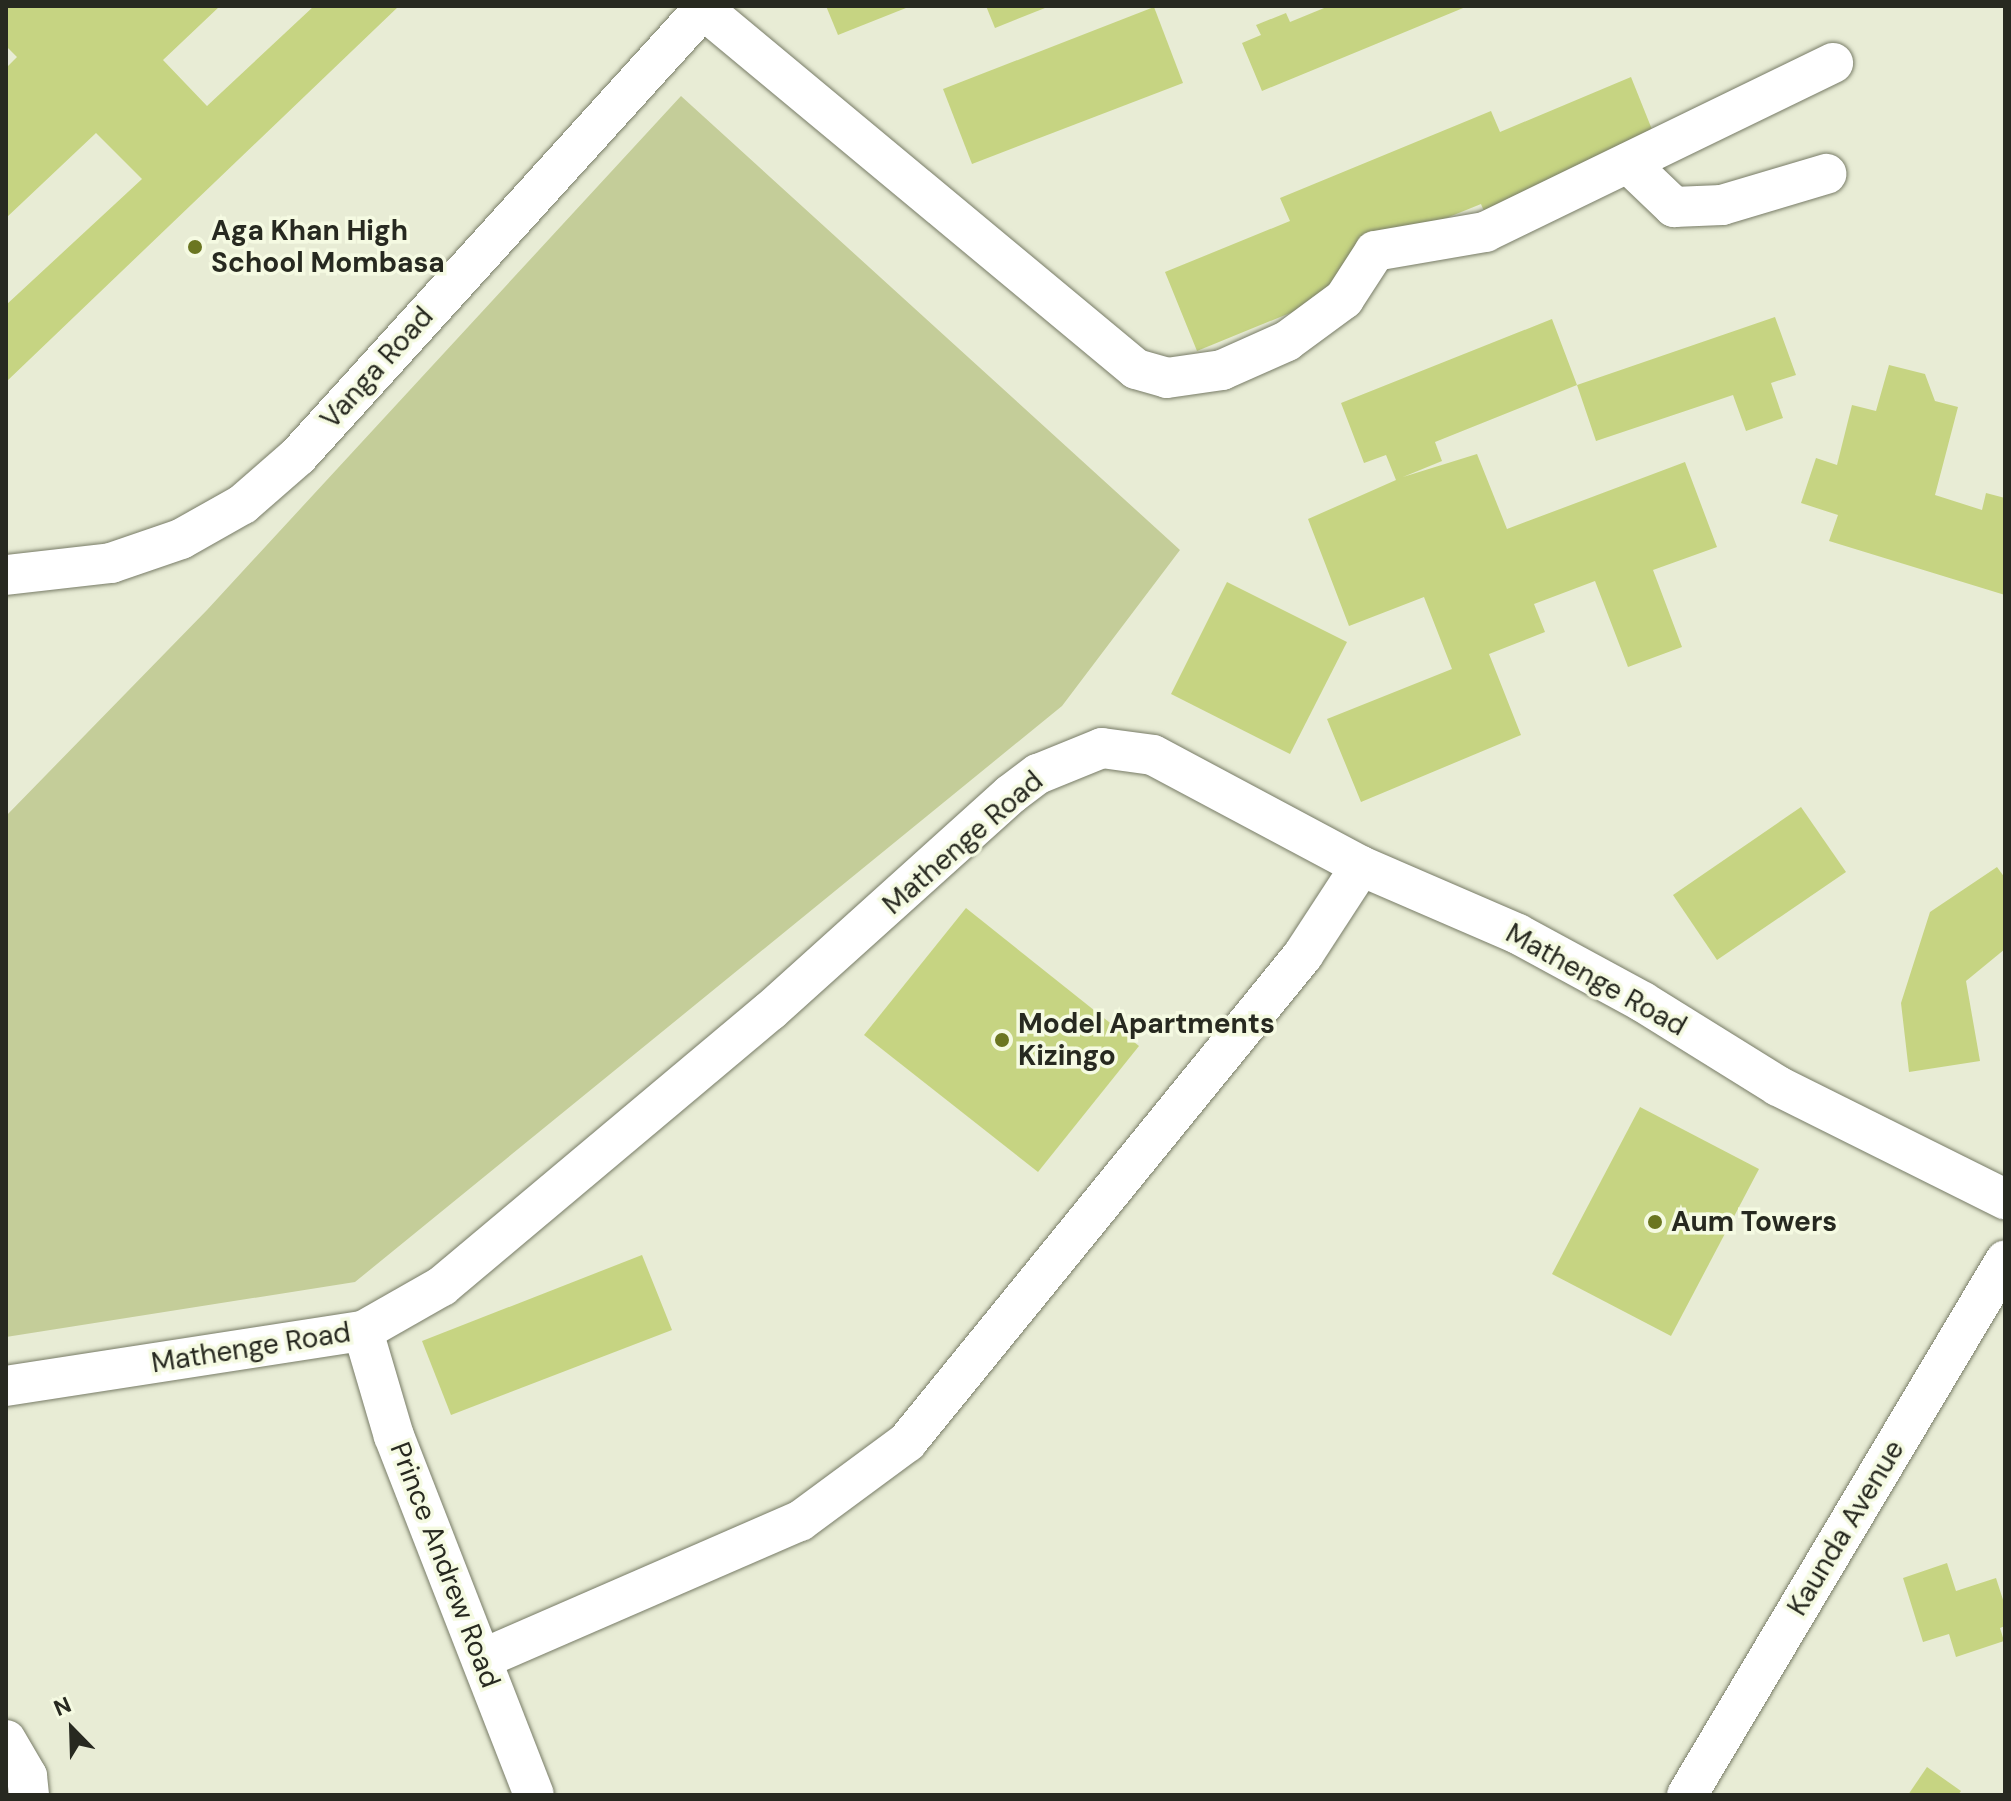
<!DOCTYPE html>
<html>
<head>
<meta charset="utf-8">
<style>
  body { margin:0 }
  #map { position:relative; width:2011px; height:1801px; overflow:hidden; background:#e8ecd5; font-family:"DM Sans",sans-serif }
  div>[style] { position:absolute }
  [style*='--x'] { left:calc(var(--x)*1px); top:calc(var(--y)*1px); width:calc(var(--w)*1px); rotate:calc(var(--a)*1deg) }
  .green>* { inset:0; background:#c4cd99 }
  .building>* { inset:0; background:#c6d482 }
  .roads { filter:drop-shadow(0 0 2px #787c67) drop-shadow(0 0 2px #787c67) }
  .minor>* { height:40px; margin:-20px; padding:0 20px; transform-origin:20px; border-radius:20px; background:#fff }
  .dots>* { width:22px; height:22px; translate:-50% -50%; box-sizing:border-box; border:4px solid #f5fae2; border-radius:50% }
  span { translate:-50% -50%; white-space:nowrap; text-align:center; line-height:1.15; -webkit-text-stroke:7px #f5fae2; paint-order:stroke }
  .poi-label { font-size:28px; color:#272920; font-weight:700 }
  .left { translate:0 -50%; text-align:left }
  .street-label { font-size:28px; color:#272920 }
  .frame { position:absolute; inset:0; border:8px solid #272920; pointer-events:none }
  .north { position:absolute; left:32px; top:1689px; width:80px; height:80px; -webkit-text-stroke:6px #f5fae2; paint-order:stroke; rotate:337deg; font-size:22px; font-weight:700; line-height:32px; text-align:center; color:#272920 }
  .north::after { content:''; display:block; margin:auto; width:28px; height:36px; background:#272920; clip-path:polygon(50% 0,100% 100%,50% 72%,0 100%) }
</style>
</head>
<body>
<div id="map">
  <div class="green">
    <i style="clip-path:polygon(681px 96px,1180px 550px,1062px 706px,355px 1282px,6px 1337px,6px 816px,207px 610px)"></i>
  </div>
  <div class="building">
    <i style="clip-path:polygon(6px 6px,220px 6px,163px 60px,207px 106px,314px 6px,399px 6px,6px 382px,6px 305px,142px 179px,96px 133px,6px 218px,6px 68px,17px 57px,6px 46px)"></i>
    <i style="clip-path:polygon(826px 6px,911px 6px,838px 35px)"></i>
    <i style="clip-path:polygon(986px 6px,1050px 6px,995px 28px)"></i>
    <i style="clip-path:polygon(1329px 6px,1468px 6px,1262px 91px,1242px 43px,1261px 35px,1256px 25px,1286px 13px,1290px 22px)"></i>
    <i style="clip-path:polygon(1154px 7px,1183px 83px,972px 164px,943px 89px)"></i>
    <i style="clip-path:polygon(1631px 77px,1655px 137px,1489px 223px,1481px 204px,1350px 257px,1361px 284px,1197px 351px,1165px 272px,1290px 221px,1280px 198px,1491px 111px,1500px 132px)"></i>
    <i style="clip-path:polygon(1775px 317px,1796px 375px,1771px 383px,1783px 418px,1746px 431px,1733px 395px,1596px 441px,1577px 385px)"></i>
    <i style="clip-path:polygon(1552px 319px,1577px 385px,1435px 442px,1442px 461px,1403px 477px,1477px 454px,1507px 529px,1685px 462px,1717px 547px,1653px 570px,1682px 647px,1628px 667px,1595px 581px,1534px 604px,1545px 632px,1489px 654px,1521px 735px,1361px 802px,1327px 719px,1452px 669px,1424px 597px,1349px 626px,1308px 519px,1396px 480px,1386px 455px,1364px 463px,1341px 403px)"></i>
    <i style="clip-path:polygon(1889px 365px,1925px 374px,1935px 401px,1958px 407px,1935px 495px,1982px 510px,1986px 493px,2005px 498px,2005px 595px,1829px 541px,1838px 515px,1801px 503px,1816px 458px,1837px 465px,1852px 405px,1876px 411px)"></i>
    <i style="clip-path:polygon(1227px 582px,1347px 642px,1290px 754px,1171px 694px)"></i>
    <i style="clip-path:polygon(1801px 807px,1846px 872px,1717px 960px,1673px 895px)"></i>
    <i style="clip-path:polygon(1997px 867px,2005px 878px,2005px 949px,1966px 981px,1980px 1061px,1909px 1072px,1901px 1003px,1930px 912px)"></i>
    <i style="clip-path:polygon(966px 908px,1139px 1046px,1038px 1172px,864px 1035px)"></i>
    <i style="clip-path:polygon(1640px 1107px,1759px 1169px,1671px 1336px,1552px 1274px)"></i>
    <i style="clip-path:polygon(642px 1255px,672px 1330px,451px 1415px,422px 1341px)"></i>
    <i style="clip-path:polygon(1947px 1563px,1956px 1591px,1996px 1578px,2005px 1606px,2005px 1626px,2000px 1628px,2004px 1641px,1956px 1657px,1949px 1634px,1923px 1642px,1903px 1578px)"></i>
    <i style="clip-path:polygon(1927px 1767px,1961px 1791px,1958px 1795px,1908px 1795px)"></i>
  </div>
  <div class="roads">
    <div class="minor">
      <i style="--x:703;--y:9;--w:563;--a:39.74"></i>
      <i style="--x:1136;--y:369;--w:32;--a:16"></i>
      <i style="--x:1167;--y:378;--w:56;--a:-8.3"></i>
      <i style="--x:1222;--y:370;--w:71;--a:-24"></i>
      <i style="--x:1287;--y:341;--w:71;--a:-36.4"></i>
      <i style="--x:1344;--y:299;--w:57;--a:-57.1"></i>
      <i style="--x:1375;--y:251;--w:112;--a:-9.8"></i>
      <i style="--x:1485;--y:232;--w:387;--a:-25.9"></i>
      <i style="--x:1628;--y:163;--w:64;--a:43.7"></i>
      <i style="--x:1674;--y:207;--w:48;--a:-2.4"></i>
      <i style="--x:1722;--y:205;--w:109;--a:-16.6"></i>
      <i style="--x:6;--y:575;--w:106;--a:-6.5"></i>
      <i style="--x:111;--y:563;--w:74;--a:-18.9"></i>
      <i style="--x:181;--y:539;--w:71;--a:-29.4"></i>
      <i style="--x:243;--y:504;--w:73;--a:-41.1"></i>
      <i style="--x:298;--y:456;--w:607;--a:-47.8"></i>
      <i style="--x:363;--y:1331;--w:109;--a:73.6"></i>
      <i style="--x:394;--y:1436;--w:385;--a:68.7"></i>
      <i style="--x:6;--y:1386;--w:361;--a:-8.8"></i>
      <i style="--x:363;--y:1331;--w:91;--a:-29.7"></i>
      <i style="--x:442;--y:1286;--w:428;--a:-40"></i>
      <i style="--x:770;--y:1011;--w:324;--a:-42"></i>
      <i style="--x:1011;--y:794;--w:34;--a:-37"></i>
      <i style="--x:1038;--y:774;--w:69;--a:-22.1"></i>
      <i style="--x:1102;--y:748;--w:51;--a:7.8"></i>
      <i style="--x:1153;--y:755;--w:236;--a:28.1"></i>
      <i style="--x:1361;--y:866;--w:171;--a:23.4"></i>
      <i style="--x:1518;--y:934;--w:142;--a:28.5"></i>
      <i style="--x:1643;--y:1002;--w:159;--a:31.9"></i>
      <i style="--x:1778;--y:1086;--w:254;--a:26.5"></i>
      <i style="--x:482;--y:1659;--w:347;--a:-23.5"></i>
      <i style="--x:800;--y:1521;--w:133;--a:-36.4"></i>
      <i style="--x:907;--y:1442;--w:628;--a:-50.88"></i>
      <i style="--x:1303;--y:955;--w:106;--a:-56.9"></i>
      <i style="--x:6;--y:1740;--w:42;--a:59.7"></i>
      <i style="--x:27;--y:1776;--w:19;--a:84"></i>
      <i style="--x:1687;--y:1795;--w:622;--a:-59.23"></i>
    </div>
  </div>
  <div class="dots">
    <i style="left:195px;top:247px;background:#6b7621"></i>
    <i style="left:1002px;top:1040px;background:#6b7621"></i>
    <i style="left:1655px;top:1222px;background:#6b7621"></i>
  </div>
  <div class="poi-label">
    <span class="left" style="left:211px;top:247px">Aga Khan High<br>School Mombasa</span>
    <span class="left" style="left:1018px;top:1040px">Model Apartments<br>Kizingo</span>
    <span class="left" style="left:1671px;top:1222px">Aum Towers</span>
  </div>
  <div class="street-label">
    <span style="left:377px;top:368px;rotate:-48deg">Vanga Road</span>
    <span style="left:963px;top:843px;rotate:-41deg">Mathenge Road</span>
    <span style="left:1596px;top:980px;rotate:29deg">Mathenge Road</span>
    <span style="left:251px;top:1348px;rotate:-9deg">Mathenge Road</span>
    <span style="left:1846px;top:1528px;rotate:-59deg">Kaunda Avenue</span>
    <span style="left:445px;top:1565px;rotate:69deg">Prince Andrew Road</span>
  </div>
  <div class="frame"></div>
  <div class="north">N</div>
</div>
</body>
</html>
